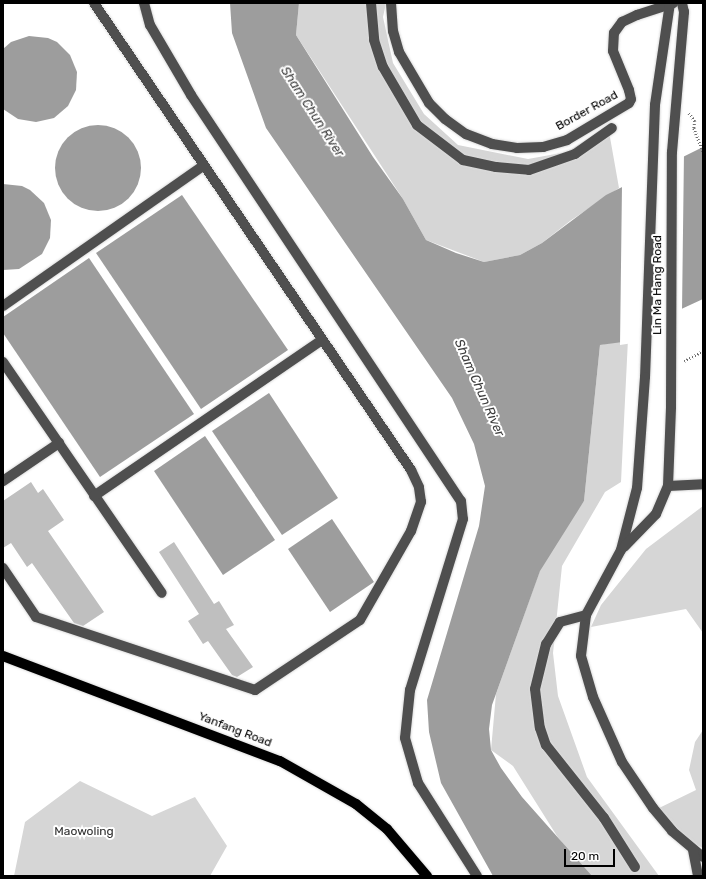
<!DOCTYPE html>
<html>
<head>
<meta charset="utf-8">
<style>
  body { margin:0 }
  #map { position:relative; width:706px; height:879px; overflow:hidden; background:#fff; font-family:Rubik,sans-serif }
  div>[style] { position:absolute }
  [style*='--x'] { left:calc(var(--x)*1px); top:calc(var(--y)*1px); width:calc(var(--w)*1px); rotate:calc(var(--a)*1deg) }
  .green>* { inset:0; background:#d6d6d6 }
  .water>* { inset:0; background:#9d9d9d }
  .round { border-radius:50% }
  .pier>* { inset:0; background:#fff }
  .building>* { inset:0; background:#bfbfbf }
  .path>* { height:2.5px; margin-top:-1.25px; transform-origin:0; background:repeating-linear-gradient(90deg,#717171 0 1px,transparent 0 3px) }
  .roads { filter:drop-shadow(0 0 1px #dbdbdb) drop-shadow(0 0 1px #dbdbdb) }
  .minor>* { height:10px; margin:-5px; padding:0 5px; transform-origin:5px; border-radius:5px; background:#4f4f4f }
  .major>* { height:10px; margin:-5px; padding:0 5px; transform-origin:5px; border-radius:5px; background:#000 }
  span { translate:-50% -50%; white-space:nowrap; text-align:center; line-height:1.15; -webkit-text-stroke:4px #fff; paint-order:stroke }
  .street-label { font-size:12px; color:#000 }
  .park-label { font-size:12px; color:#2d2d2d }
  .water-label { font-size:13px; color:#3e3e3e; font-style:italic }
  .frame { position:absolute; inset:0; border:4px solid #000; pointer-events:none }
  .scale { position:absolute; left:564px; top:849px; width:51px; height:18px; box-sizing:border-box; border:2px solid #000; border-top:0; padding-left:5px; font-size:12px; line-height:14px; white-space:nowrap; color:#000; -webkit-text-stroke:3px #fff; paint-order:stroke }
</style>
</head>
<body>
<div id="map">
  <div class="green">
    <i style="clip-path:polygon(299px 3px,386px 3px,383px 17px,393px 63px,424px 114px,458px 145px,528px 159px,567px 152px,608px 126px,619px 188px,570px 221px,542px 243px,520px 255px,484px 262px,426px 240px,403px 199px,296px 35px)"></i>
    <i style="clip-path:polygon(628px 339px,621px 482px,605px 492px,562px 566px,553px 653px,558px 696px,587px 777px,659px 876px,587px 876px,557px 836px,513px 766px,491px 750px,496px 694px,545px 556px,584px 501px,600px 345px)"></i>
    <i style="clip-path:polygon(703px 506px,703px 633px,686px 609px,591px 627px,601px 605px,646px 549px)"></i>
    <i style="clip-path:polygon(703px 730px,703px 848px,681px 838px,655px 810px,696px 790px,689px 770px,695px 742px)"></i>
    <i style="clip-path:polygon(80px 781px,152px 816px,195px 797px,227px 846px,210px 876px,14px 876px,25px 822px)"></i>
  </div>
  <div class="water">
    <i style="clip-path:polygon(230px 3px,299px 3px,296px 35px,373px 157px,403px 199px,426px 240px,456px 253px,484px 262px,520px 255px,542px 243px,606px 195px,703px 147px,703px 299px,651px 323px,645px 339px,600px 345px,584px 501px,540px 571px,492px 705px,489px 729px,491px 750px,501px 768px,522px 797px,592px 876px,493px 876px,441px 783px,429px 732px,427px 700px,479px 526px,485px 486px,474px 444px,452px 398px,266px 128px,232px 33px)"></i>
    <i style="clip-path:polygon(29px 36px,48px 38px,57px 42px,70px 55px,77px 72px,76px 90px,68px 106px,54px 118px,36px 122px,18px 119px,3px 109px,3px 49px,11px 42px)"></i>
    <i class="round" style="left:55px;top:125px;width:86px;height:86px"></i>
    <i style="clip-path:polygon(3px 184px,22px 186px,30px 190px,44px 203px,51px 220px,50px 238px,42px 254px,19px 269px,3px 270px)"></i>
    <i style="clip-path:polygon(182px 195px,288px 350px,201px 409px,96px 253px)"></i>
    <i style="clip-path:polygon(89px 258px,194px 414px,100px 477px,3px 333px,3px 317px)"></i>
    <i style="clip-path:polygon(269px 393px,338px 498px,282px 535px,212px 431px)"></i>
    <i style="clip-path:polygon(205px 436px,275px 540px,223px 575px,154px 471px)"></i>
    <i style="clip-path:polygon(332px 519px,374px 582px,330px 612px,288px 549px)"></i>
  </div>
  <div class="pier">
    <i style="clip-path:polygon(684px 153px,682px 311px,653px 324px,646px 341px,620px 345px,622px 185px)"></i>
  </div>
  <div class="building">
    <i style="clip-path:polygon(31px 482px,38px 493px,43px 489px,64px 520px,48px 531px,104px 612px,83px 626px,74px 623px,32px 563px,27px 567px,11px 543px,3px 548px,3px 501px)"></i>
    <i style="clip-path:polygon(174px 542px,214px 604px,219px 601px,234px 625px,226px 629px,253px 667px,237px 677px,232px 675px,208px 641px,203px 644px,188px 621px,199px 614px,159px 552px)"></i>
  </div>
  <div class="path">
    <i style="--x:689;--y:113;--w:10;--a:53"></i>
    <i style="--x:695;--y:121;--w:7;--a:98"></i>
    <i style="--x:694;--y:128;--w:26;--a:69"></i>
    <i style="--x:684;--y:361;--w:21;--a:-28"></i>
  </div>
  <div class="roads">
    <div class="minor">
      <i style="--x:144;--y:3;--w:23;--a:75"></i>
      <i style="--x:150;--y:25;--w:81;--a:59.6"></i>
      <i style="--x:191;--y:95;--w:488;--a:56.4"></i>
      <i style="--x:461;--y:501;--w:18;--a:84"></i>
      <i style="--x:463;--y:519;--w:179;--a:107.2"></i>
      <i style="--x:410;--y:690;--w:48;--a:95.9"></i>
      <i style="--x:405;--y:738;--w:47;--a:73.9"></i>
      <i style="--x:418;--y:783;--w:110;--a:57.6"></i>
      <i style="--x:371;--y:3;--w:37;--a:85"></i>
      <i style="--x:374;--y:40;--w:28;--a:72"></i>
      <i style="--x:383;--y:67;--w:67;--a:59.6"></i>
      <i style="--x:417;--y:125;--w:58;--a:37.3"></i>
      <i style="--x:463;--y:160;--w:34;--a:12"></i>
      <i style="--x:496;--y:167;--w:33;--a:5"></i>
      <i style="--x:529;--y:170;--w:49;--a:-19.2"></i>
      <i style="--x:575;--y:154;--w:45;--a:-35.1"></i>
      <i style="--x:391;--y:3;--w:28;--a:86"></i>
      <i style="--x:393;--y:31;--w:22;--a:74"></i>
      <i style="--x:399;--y:52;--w:59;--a:59.5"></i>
      <i style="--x:429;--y:103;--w:23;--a:45"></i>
      <i style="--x:445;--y:119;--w:26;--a:36"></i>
      <i style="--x:466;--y:134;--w:28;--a:21"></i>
      <i style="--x:492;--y:144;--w:25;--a:9"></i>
      <i style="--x:517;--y:148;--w:26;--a:-2"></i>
      <i style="--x:543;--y:147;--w:25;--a:-16"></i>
      <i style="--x:567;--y:140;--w:72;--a:-30.8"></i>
      <i style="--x:629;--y:103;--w:4;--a:-63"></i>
      <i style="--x:631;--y:99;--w:9;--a:-103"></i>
      <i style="--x:629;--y:90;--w:42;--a:-112.3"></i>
      <i style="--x:613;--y:51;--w:18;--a:-87"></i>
      <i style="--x:614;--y:33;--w:14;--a:-54"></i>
      <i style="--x:622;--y:22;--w:17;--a:-25"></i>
      <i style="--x:637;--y:15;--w:38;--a:-18"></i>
      <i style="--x:670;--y:3;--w:103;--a:98.4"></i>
      <i style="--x:655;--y:105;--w:272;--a:92.1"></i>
      <i style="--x:645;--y:377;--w:111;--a:94.1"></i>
      <i style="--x:637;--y:488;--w:64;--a:104.5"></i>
      <i style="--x:621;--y:550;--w:74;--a:118.3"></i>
      <i style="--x:586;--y:615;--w:41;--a:97"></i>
      <i style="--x:581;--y:656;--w:43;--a:73.7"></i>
      <i style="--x:593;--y:697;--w:71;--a:66"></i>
      <i style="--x:622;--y:762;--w:55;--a:56"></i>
      <i style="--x:653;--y:808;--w:30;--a:50"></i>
      <i style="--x:672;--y:831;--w:40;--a:40"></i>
      <i style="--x:3;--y:306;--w:244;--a:-35"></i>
      <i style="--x:3;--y:362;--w:280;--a:55.5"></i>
      <i style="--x:3;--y:481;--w:68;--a:-34.2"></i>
      <i style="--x:668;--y:486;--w:35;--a:-3"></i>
      <i style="--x:94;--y:496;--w:276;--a:-34.4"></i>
      <i style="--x:624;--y:547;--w:46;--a:-45.9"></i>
      <i style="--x:656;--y:514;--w:30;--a:-67"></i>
      <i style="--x:668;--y:486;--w:79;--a:-87.8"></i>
      <i style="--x:671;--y:407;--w:255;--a:-89.8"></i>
      <i style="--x:672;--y:152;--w:141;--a:-85.1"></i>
      <i style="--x:684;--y:12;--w:9;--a:-103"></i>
      <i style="--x:3;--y:568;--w:59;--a:56"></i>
      <i style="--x:36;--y:617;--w:231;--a:18.4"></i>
      <i style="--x:255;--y:690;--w:126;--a:-33.7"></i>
      <i style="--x:360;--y:620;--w:103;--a:-60.2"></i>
      <i style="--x:411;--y:531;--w:31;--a:-71"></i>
      <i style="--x:421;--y:502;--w:15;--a:-98"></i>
      <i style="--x:419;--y:487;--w:19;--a:-115"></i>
      <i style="--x:411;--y:470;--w:564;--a:-124.17"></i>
      <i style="--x:586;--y:615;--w:27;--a:165"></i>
      <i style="--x:560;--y:622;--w:26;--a:122"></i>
      <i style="--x:546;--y:644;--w:46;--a:103.7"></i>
      <i style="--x:535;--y:689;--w:39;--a:83"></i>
      <i style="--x:540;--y:728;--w:18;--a:71"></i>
      <i style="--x:546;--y:745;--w:93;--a:51.5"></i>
      <i style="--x:604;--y:818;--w:58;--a:57.7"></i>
      <i style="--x:693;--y:850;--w:26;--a:79"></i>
    </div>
    <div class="major">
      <i style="--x:3;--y:656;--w:296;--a:20.8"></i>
      <i style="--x:280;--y:761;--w:87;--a:29.5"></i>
      <i style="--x:356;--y:804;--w:40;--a:39"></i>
      <i style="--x:387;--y:829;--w:62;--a:49.6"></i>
    </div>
  </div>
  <div class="street-label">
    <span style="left:587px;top:111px;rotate:-29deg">Border Road</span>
    <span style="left:658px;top:285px;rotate:-90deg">Lin Ma Hang Road</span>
    <span style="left:235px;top:730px;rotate:21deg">Yanfang Road</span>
  </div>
  <div class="park-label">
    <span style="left:84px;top:832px">Maowoling</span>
  </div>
  <div class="water-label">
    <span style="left:312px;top:112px;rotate:57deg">Sham Chun River</span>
    <span style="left:479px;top:388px;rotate:66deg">Sham Chun River</span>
  </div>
  <div class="frame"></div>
  <div class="scale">20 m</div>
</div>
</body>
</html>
